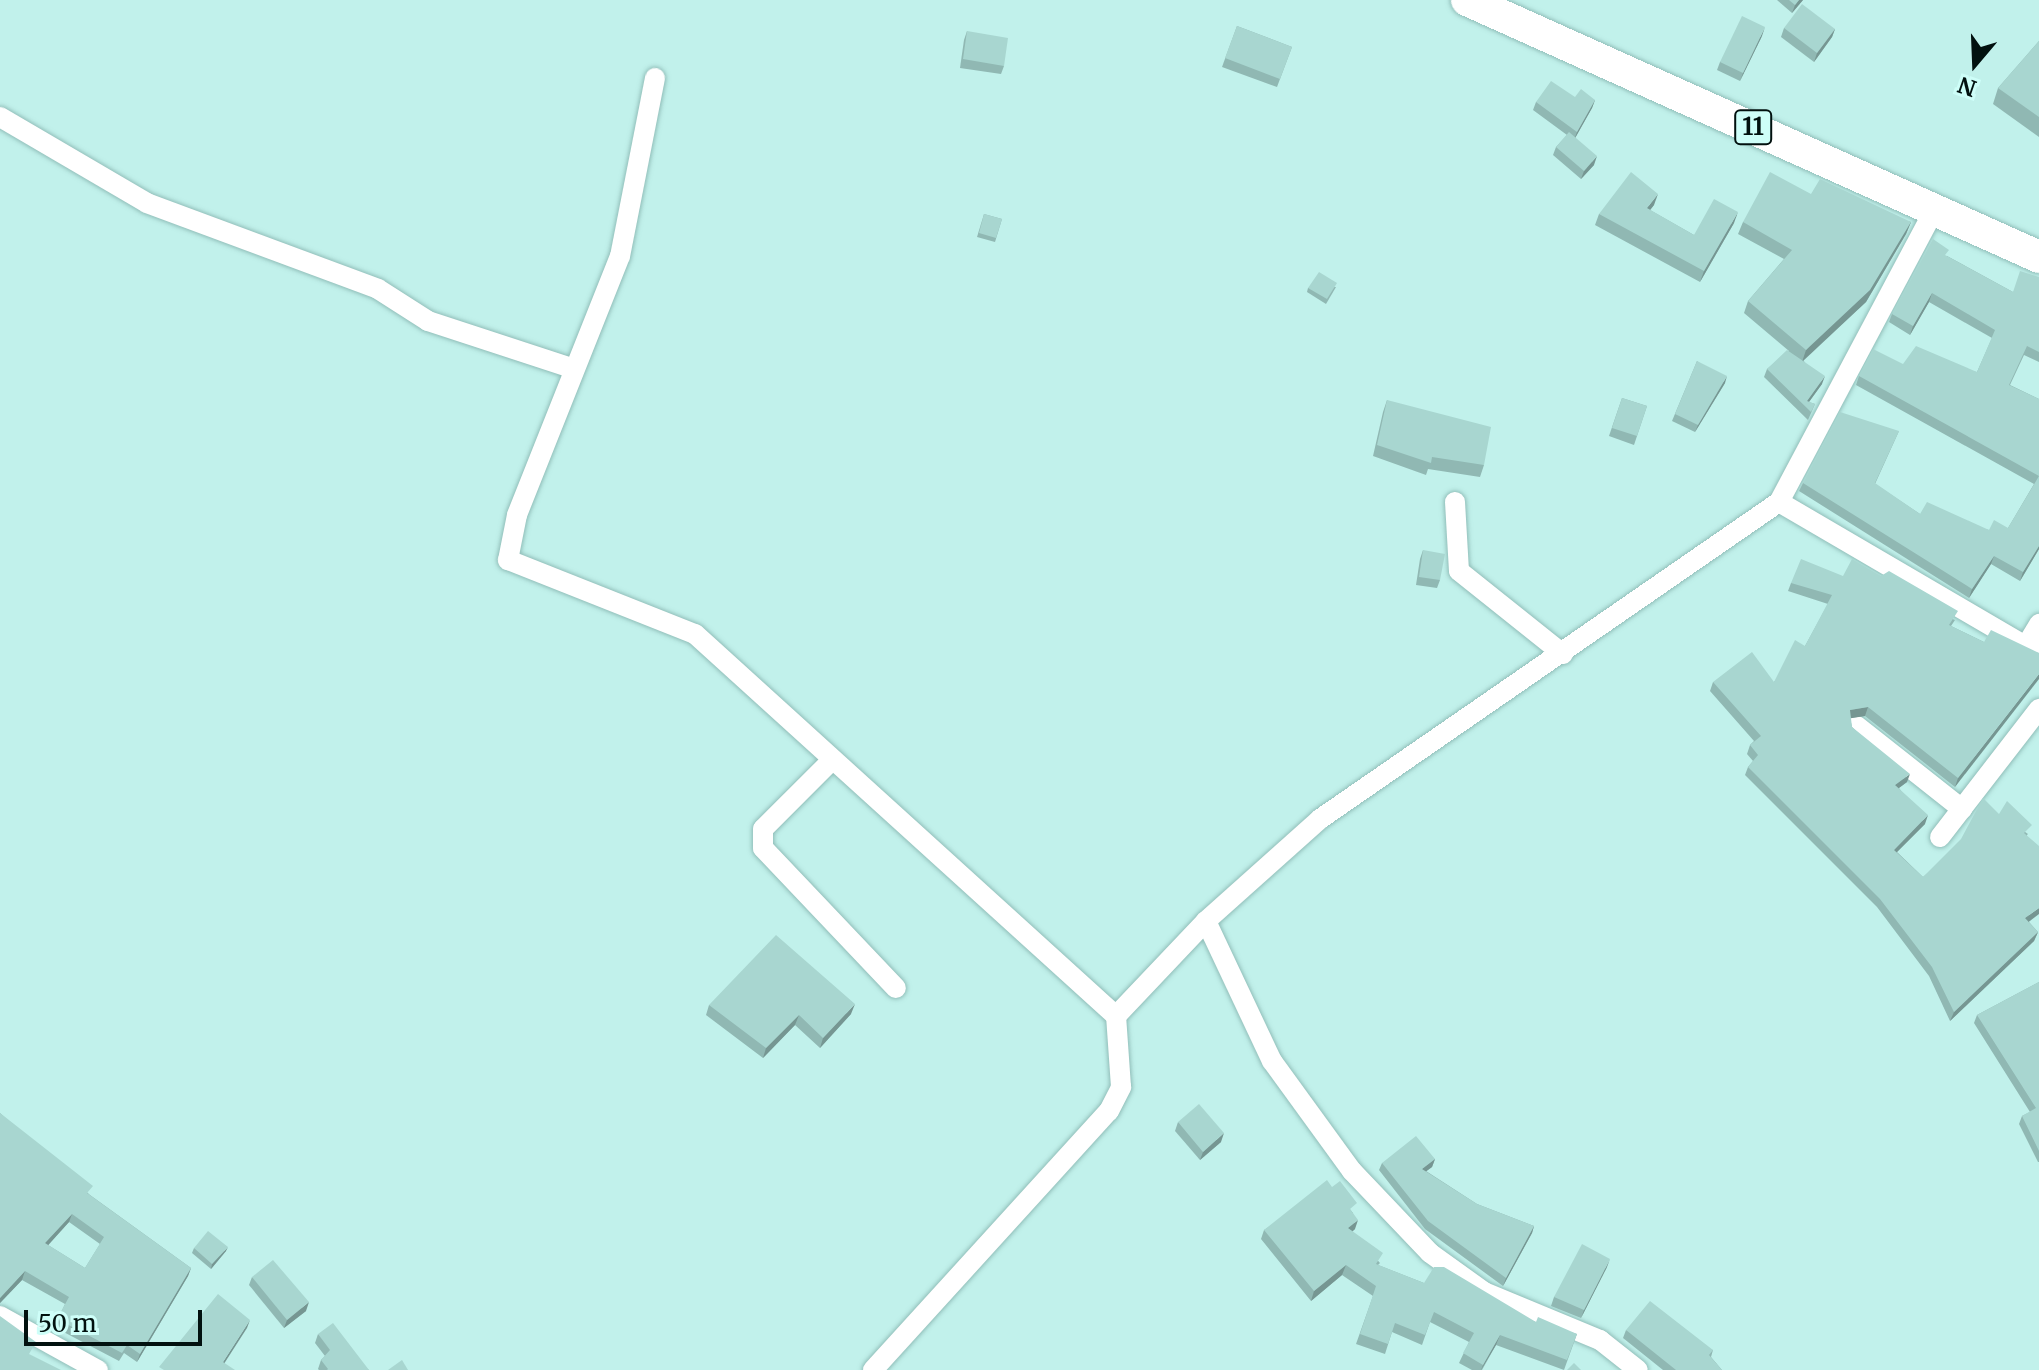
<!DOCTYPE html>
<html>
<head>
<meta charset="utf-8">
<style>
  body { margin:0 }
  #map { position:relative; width:2039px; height:1370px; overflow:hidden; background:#c1f1eb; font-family:Merriweather,serif }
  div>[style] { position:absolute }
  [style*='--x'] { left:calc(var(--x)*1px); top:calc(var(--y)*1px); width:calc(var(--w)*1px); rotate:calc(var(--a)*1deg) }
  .roads { filter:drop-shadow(0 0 2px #91beb9) drop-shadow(0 0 2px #91beb9) }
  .minor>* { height:20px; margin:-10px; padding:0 10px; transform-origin:10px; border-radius:10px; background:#fff }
  .trunk>* { height:32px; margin:-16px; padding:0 16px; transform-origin:16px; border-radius:16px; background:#fff }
  .wall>* { inset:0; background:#90b8b3 }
  .shaded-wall>* { inset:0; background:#769692 }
  .building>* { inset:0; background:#a8d6d0 }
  span { translate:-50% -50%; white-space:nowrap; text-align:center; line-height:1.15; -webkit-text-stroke:7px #cefef8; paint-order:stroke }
  .shield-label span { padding:2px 6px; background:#cefef8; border:2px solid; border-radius:6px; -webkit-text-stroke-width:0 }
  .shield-label { font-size:24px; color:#02110f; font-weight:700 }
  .north { position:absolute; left:1935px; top:24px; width:80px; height:80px; -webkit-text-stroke:6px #cefef8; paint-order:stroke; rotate:199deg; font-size:22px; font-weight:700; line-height:32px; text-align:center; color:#02110f }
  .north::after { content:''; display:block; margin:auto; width:28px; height:36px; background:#02110f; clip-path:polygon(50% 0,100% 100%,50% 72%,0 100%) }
  .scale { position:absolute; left:24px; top:1310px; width:178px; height:36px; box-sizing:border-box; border:4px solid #02110f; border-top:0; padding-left:10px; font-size:24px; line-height:28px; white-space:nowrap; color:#02110f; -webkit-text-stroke:6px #cefef8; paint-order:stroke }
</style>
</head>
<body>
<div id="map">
  <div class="roads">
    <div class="minor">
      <i style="--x:655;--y:78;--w:181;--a:101.1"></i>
      <i style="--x:620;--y:256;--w:279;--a:111.7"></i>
      <i style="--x:517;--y:515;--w:46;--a:101.3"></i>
      <i style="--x:508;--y:560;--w:201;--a:21.6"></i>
      <i style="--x:695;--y:634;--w:568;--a:42.22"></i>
      <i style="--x:0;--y:117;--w:170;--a:30.3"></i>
      <i style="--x:147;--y:203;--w:246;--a:20.4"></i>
      <i style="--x:378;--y:289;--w:59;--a:32.6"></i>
      <i style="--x:428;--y:321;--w:151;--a:18.1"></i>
      <i style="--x:1455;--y:502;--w:69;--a:86.7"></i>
      <i style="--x:1459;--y:571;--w:133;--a:38.6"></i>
      <i style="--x:1779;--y:502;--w:301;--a:30.3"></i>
      <i style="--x:2026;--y:646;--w:26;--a:-59"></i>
      <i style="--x:1857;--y:726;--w:134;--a:38.3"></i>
      <i style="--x:831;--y:761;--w:96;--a:135"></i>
      <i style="--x:763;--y:829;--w:19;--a:90"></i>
      <i style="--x:763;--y:848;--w:193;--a:46.5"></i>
      <i style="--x:1940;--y:837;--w:162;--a:-52.3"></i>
      <i style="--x:1206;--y:921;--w:155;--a:64.8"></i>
      <i style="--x:1272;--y:1061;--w:136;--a:54"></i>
      <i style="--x:1352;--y:1171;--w:113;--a:46.4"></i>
      <i style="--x:1430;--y:1253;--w:67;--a:35.8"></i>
      <i style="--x:1484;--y:1292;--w:126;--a:22.5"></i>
      <i style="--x:1600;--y:1340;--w:48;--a:38.3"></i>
      <i style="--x:0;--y:1316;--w:112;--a:28.9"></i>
      <i style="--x:873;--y:1370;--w:350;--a:-47.7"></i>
      <i style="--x:1109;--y:1111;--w:27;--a:-63"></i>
      <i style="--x:1121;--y:1087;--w:71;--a:-94"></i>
      <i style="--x:1116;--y:1016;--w:131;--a:-46.5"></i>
      <i style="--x:1206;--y:921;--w:153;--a:-41.8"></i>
      <i style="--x:1320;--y:819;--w:558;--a:-34.63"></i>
      <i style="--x:1779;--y:502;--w:331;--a:-62"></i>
    </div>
    <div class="trunk">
      <i style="--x:1467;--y:0;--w:627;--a:24.19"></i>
    </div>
  </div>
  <div class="wall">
    <i style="clip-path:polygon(1777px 0,1803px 0,1792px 13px)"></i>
    <i style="clip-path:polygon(1237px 26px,1292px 47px,1277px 87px,1222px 67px)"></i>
    <i style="clip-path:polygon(1784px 28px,1835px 29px,1832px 37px,1814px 62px,1781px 37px)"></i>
    <i style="clip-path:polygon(967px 31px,1004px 66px,1001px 74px,960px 68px,964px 40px)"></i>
    <i style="clip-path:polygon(1762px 36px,1740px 81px,1717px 70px,1720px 62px)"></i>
    <i style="clip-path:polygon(2039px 41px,2039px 137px,1993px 104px,1998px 88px)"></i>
    <i style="clip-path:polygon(1575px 97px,1595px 100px,1592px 108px,1575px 138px,1594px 165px,1581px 179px,1553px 155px,1556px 147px,1567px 135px,1533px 110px,1536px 102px)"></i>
    <i style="clip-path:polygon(1811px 194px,1911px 222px,1906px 234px,1866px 302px,1803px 360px,1822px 384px,1809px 402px,1815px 404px,1808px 420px,1764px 377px,1767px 369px,1789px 351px,1744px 313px,1748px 301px,1784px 259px,1738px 234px,1743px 222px)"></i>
    <i style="clip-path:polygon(1654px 205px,1650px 210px,1694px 235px,1734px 223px,1700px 282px,1595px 225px,1599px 214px)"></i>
    <i style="clip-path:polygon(984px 214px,1002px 219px,995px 242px,977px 237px)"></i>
    <i style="clip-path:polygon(1947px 256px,2013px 292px,2039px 277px,2039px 362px,2024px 355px,2010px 385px,2039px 399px,2039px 549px,2020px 581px,1991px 564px,1969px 598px,1799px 491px,1803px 483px,1899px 431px,1875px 484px,1920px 514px,1989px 530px,2008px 528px,2034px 484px,1856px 385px,1859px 376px,1903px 364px,1977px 372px,1992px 338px,1929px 302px,1910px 335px,1889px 322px,1892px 314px)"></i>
    <i style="clip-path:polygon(1336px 287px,1326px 304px,1307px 292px,1308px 288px)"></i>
    <i style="clip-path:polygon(1697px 361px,1725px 383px,1695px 432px,1672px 421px)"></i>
    <i style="clip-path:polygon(1622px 398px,1647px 406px,1634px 445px,1609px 436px)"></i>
    <i style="clip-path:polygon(1387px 400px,1484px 465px,1480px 477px,1428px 469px,1426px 475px,1373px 456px,1383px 412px)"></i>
    <i style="clip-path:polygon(1423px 550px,1440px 580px,1437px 588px,1416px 585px,1420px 559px)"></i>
    <i style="clip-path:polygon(1843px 576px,1955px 620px,1951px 626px,1984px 642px,2039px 653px,1955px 787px,1865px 716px,1850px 718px,1852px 727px,1907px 782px,1899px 788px,1925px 824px,1897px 852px,1923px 877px,1999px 814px,2028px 834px,2027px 835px,2029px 922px,2038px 932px,2034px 941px,1950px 1021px,1929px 976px,1877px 907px,1745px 775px,1748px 767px,1753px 761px,1747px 754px,1750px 745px,1754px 741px,1710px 691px,1713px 682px,1774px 682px,1805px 646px,1828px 604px,1788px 591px,1791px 583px)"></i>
    <i style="clip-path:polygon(2039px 982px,2039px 1162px,2038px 1162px,2019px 1124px,2022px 1116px,2030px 1112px,1974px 1023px,1977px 1015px)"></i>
    <i style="clip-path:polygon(709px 1005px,851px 1014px,820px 1048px,795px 1025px,763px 1058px,706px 1015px)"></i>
    <i style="clip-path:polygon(evenodd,0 1113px,90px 1195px,191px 1268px,188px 1276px,137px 1362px,124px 1353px,119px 1361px,54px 1327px,65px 1304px,22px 1280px,0 1303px,0 1113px,69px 1222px,100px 1244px,85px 1268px,48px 1245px,69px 1222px)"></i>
    <i style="clip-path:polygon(1178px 1122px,1221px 1142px,1200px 1160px,1175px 1131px)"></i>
    <i style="clip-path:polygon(1435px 1159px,1432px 1167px,1426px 1171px,1477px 1204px,1534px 1226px,1532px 1233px,1503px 1286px,1425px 1229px,1379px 1170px,1382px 1163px)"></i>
    <i style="clip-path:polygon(1332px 1187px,1353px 1213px,1355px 1229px,1352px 1232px,1380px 1263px,1378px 1265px,1424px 1283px,1536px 1322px,1577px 1334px,1564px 1370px,1496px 1345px,1482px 1370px,1472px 1370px,1459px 1363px,1469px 1342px,1430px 1322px,1422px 1345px,1392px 1332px,1385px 1354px,1356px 1344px,1373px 1296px,1342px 1275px,1311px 1301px,1261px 1239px,1264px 1230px)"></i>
    <i style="clip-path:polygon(194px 1248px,226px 1251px,211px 1269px,192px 1253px)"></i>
    <i style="clip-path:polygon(1607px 1267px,1581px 1318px,1551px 1306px,1554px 1297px)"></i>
    <i style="clip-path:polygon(252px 1277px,306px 1311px,284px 1328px,249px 1285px)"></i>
    <i style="clip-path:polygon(1626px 1330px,1713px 1350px,1711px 1357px,1722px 1370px,1663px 1370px,1623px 1338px)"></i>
    <i style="clip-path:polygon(318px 1334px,369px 1370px,319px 1370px,318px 1369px,321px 1360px,325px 1356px,315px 1343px)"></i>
  </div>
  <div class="shaded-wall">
    <i style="clip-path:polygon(1799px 0,1803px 0,1792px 13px,1795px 5px)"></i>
    <i style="clip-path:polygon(1765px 27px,1762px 36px,1740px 81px,1743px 73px)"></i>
    <i style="clip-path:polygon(1835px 29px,1832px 37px,1814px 62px,1817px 53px)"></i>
    <i style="clip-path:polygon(1595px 100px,1592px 108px,1574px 140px,1577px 132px)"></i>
    <i style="clip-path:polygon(1597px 156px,1594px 165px,1581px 179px,1584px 171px)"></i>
    <i style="clip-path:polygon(1658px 194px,1654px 205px,1643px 219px,1647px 208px)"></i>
    <i style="clip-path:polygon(1738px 212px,1734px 223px,1700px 282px,1704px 271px)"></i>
    <i style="clip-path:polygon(1911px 222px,1906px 234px,1866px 302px,1802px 362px,1806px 350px)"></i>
    <i style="clip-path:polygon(1932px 293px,1929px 302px,1910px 335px,1913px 326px)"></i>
    <i style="clip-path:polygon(1727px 376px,1725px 383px,1695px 432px,1698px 425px)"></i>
    <i style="clip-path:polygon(1825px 376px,1822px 384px,1806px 406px,1807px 401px)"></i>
    <i style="clip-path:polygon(2039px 546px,2039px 549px,2020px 581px,2023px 572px)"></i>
    <i style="clip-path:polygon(1994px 556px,1991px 564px,1969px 598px,1972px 589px)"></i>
    <i style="clip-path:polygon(2039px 674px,2039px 679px,1955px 787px,1958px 778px)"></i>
    <i style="clip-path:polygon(1868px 707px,1865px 716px,1846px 719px,1850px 710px)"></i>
    <i style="clip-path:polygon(1910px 774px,1907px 782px,1892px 793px,1895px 785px)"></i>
    <i style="clip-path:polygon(1928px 815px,1925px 824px,1891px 858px,1894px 850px)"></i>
    <i style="clip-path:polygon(2039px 908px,2039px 914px,2022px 927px,2025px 918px)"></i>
    <i style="clip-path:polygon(2038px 932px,2034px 941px,1950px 1021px,1954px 1012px)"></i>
    <i style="clip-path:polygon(855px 1004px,851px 1014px,820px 1048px,823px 1038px)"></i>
    <i style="clip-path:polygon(799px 1015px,795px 1025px,763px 1058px,766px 1048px)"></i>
    <i style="clip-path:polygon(1224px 1133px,1221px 1142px,1200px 1160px,1203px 1152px)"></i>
    <i style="clip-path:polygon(1435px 1159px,1432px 1167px,1420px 1176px,1422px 1169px)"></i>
    <i style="clip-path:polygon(72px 1214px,69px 1222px,42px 1252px,45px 1243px)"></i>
    <i style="clip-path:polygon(1358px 1220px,1355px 1229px,1344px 1238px,1348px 1228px)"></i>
    <i style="clip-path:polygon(1534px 1226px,1532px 1233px,1503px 1286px,1506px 1278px)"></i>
    <i style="clip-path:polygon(228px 1247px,226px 1251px,211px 1269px,212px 1264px)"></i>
    <i style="clip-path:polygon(1610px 1259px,1607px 1267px,1581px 1318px,1584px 1310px)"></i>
    <i style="clip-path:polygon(1346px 1265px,1342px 1275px,1311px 1301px,1314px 1291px)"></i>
    <i style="clip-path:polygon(191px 1268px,188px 1276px,137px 1362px,140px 1354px)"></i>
    <i style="clip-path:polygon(25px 1271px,22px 1280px,0 1303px,0 1298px)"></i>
    <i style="clip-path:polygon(309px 1302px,306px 1311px,284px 1328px,287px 1320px)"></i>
    <i style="clip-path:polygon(250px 1320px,247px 1328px,220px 1370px,223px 1362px)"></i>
    <i style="clip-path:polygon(1500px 1335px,1496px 1345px,1481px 1370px,1483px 1365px)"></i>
  </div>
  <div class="building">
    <i style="clip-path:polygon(1789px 0,1799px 0,1795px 5px)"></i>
    <i style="clip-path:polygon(1802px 4px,1835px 29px,1817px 53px,1784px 28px)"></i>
    <i style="clip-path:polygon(1742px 16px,1765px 27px,1743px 73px,1720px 62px)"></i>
    <i style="clip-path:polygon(1237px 26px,1292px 47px,1280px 79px,1225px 58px)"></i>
    <i style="clip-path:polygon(967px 31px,1008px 38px,1004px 66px,963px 59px)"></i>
    <i style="clip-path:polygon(2039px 41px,2039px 117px,1998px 88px)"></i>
    <i style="clip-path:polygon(1551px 81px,1575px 97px,1581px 89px,1595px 100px,1577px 132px,1536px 102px)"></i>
    <i style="clip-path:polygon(1569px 132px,1597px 156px,1584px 171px,1556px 147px)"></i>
    <i style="clip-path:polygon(1631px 172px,1658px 194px,1647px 208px,1694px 235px,1714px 199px,1738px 212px,1704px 271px,1599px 214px)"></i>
    <i style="clip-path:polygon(1770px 172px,1811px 194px,1820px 179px,1911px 222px,1870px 290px,1806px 350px,1748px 301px,1792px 250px,1743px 222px)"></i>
    <i style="clip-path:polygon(984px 214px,1002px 219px,996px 238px,979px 233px)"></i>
    <i style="clip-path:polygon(1933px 239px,1949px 250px,1945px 255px,2013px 292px,2020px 271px,2039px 277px,2039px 352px,2027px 346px,2009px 385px,2039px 399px,2039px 546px,2023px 572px,1994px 556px,1972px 589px,1803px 483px,1840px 412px,1899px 431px,1875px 483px,1920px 514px,1927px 502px,1989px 530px,1994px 520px,2008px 528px,2039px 476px,1859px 376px,1873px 349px,1903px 364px,1916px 346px,1977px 372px,1995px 330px,1932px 293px,1913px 326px,1892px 314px)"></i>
    <i style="clip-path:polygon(1319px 272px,1337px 283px,1327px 299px,1308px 288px)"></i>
    <i style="clip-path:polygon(1787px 350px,1825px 376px,1807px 401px,1815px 404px,1811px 412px,1767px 369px)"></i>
    <i style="clip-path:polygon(1697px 361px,1727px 376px,1698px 425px,1675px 414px)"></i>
    <i style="clip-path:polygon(1622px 398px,1647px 406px,1637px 436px,1612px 428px)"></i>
    <i style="clip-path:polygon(1387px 400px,1491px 427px,1484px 465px,1432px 457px,1431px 463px,1377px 445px)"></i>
    <i style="clip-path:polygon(1423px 550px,1445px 554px,1440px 580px,1419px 577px)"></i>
    <i style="clip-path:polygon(1801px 559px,1843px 576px,1852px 559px,1881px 576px,1889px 571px,1958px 611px,1949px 625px,1984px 642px,1991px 630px,2039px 653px,2039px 674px,1958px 778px,1868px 707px,1850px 710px,1852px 727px,1910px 774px,1895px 785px,1928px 815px,1894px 850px,1923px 877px,1961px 839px,1983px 798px,1999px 814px,2007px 801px,2032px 825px,2024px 833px,2039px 846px,2039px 908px,2025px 918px,2038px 932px,1954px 1012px,1932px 967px,1880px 899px,1748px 767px,1758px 755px,1750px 745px,1761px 736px,1713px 682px,1752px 652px,1774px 682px,1795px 640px,1805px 646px,1832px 595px,1791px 583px)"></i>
    <i style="clip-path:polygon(776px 935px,855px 1004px,823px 1038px,799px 1015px,766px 1048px,709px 1005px)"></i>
    <i style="clip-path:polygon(2039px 982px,2039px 1151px,2022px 1116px,2036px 1108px,1977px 1015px)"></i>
    <i style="clip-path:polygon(1199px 1104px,1224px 1133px,1203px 1152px,1178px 1122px)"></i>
    <i style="clip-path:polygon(evenodd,0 1113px,93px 1186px,87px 1193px,191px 1268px,140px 1354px,127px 1345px,122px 1353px,57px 1319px,69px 1297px,25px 1271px,0 1298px,0 1113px,72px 1214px,104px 1237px,85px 1268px,45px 1243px,72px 1214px)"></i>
    <i style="clip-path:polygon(1416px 1136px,1435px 1159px,1422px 1169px,1477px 1204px,1534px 1226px,1506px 1278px,1428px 1221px,1382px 1163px)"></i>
    <i style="clip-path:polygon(1327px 1180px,1332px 1187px,1340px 1181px,1357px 1203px,1350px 1209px,1358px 1220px,1348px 1228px,1383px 1253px,1376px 1264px,1424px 1283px,1434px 1267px,1444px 1267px,1536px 1322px,1538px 1317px,1577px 1334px,1567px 1360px,1500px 1335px,1483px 1365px,1463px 1353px,1474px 1333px,1434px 1312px,1425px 1335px,1395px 1323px,1388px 1344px,1360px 1334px,1376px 1286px,1346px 1265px,1314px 1291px,1264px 1230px)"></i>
    <i style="clip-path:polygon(208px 1231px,228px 1247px,212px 1264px,194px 1248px)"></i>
    <i style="clip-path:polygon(1582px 1244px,1610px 1259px,1584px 1310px,1554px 1297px)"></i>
    <i style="clip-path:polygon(273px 1260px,309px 1302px,287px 1320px,252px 1277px)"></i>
    <i style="clip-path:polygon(218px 1294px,250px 1320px,223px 1362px,235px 1370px,164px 1370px,159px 1367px)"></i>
    <i style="clip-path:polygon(1650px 1301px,1713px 1350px,1709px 1355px,1722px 1370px,1676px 1370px,1626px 1330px)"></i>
    <i style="clip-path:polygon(0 1316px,36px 1342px,29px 1354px,61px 1370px,0 1370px)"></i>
    <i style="clip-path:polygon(333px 1323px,369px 1370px,327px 1370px,328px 1369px,321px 1360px,330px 1350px,318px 1334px)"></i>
    <i style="clip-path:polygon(402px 1360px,408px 1370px,388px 1370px)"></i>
    <i style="clip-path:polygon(1574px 1363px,1581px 1370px,1567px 1370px)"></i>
  </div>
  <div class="shield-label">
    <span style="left:1753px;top:127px">11</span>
  </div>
  <div class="north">N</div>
  <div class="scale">50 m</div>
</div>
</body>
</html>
